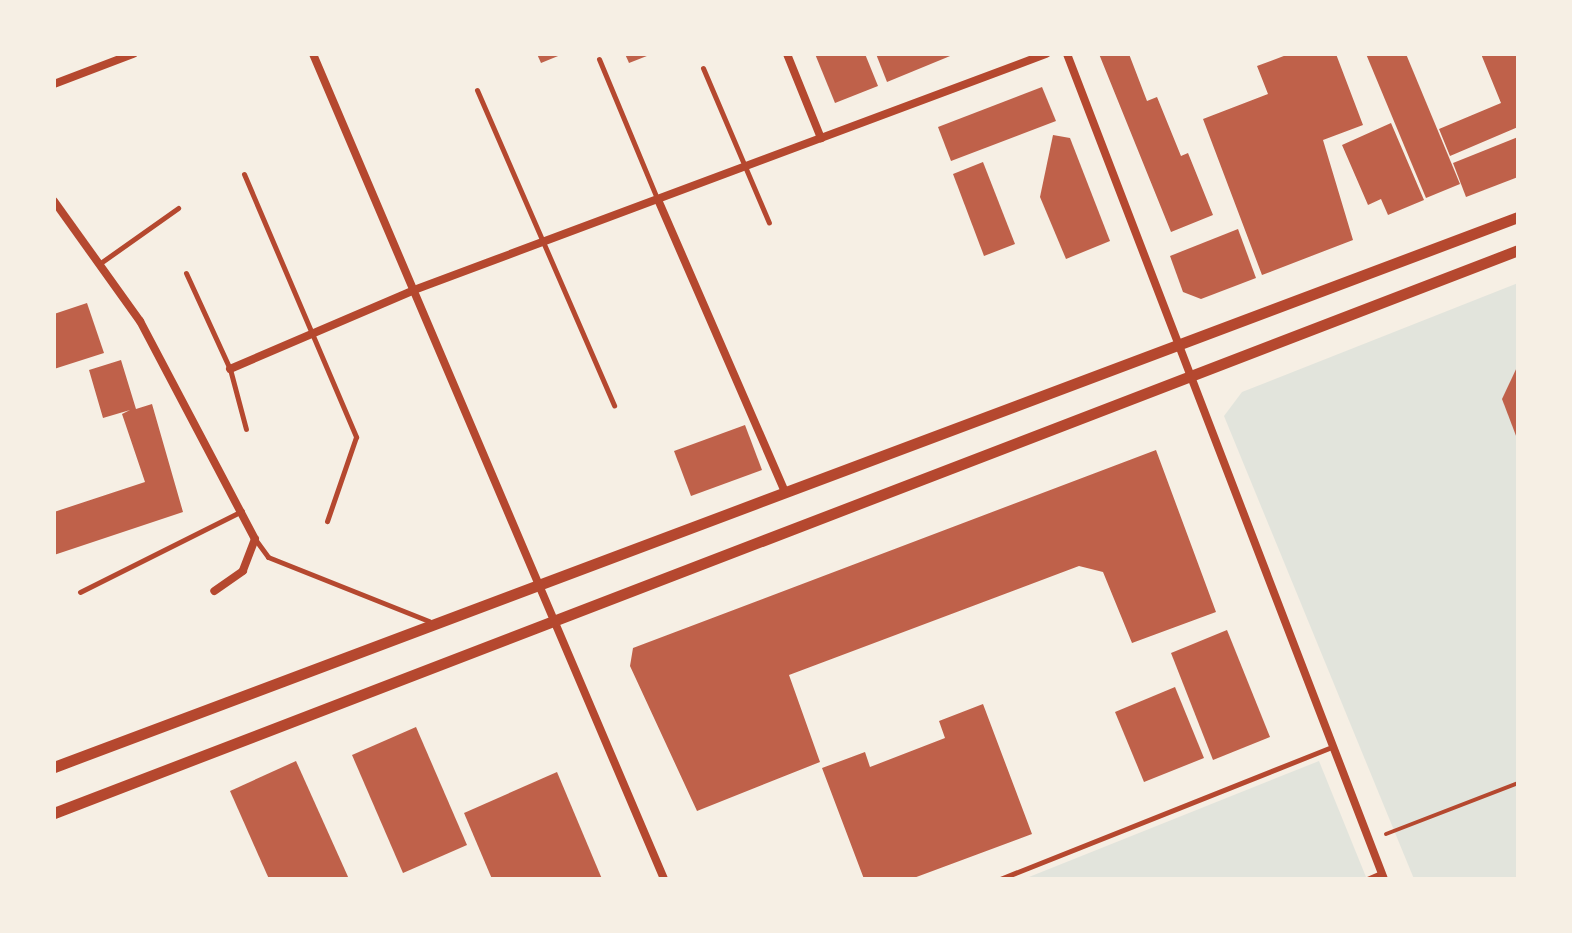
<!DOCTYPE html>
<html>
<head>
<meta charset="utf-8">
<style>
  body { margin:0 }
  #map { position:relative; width:1572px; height:933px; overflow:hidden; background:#f6efe4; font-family:Helvetica,sans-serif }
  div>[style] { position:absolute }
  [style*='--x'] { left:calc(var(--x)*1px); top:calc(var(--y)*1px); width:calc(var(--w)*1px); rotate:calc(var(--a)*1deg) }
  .green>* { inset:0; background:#e2e4dc }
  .building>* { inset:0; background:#bf614a }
  .path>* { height:4px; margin:-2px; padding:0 2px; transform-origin:2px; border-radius:2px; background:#b5482f }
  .service>* { height:5px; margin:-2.5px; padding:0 2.5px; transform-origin:2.5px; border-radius:2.5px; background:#b5482f }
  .minor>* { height:8px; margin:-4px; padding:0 4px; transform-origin:4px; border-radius:4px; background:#b5482f }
  .tertiary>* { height:11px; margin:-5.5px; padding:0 5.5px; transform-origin:5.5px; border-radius:5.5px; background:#b5482f }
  span { translate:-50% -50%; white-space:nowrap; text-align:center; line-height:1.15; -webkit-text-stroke:6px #f6efe4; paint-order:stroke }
  .frame { position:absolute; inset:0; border:56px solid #f6efe4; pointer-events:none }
</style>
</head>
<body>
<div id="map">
  <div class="green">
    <i style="clip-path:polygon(1518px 283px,1518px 879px,1414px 879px,1224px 416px,1242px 392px)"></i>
    <i style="clip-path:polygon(1319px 761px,1366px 877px,1024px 879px)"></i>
  </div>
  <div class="building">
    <i style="clip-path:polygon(537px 54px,563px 54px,541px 63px)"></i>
    <i style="clip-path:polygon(625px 54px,652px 54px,629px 63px)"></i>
    <i style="clip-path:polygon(815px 54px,865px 54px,878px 86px,835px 103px)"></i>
    <i style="clip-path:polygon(876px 54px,955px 54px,887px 82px)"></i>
    <i style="clip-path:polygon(1099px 54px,1129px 54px,1147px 101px,1157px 97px,1181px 156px,1188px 153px,1213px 215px,1171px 232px)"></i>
    <i style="clip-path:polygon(1289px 54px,1336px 54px,1363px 125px,1323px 140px,1353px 240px,1262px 275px,1203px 119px,1268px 94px,1257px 66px)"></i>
    <i style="clip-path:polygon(1366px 54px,1406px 54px,1460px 184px,1426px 198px)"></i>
    <i style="clip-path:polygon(1481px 54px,1518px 54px,1518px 127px,1450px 156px,1439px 129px,1501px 103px)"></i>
    <i style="clip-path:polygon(1042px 87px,1056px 121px,951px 161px,938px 127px)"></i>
    <i style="clip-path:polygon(1391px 123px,1424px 200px,1388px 215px,1381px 199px,1368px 205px,1342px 145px)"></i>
    <i style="clip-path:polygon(1053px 135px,1070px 138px,1110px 241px,1066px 259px,1040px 197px)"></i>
    <i style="clip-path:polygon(1518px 137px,1518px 177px,1466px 197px,1453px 163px)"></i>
    <i style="clip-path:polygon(983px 162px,1015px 244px,984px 256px,953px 174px)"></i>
    <i style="clip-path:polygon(1238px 229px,1256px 278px,1201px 299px,1183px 292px,1170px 256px)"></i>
    <i style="clip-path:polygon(87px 303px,104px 353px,54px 369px,54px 314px)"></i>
    <i style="clip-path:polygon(121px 360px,136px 409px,152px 404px,183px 512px,54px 555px,54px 512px,145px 482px,122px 414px,130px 410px,103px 418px,89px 370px)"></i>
    <i style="clip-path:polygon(1518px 365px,1518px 441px,1502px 399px)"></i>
    <i style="clip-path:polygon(745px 425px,762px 470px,691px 496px,674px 451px)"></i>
    <i style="clip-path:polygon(1156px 450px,1216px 612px,1132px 643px,1103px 572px,1079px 566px,789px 675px,820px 762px,697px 811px,630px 666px,633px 648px)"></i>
    <i style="clip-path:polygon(1227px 630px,1270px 737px,1213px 760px,1171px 653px)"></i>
    <i style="clip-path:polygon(1175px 687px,1204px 758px,1144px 782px,1115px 712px)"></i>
    <i style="clip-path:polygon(983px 704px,1032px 834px,911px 879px,864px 879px,822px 768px,865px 752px,870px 767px,945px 738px,939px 721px)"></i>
    <i style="clip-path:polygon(416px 727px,467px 845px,403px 873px,352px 755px)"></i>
    <i style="clip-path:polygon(296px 761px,349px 879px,269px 879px,230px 791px)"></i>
    <i style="clip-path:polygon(557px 772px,602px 879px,492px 879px,464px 813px)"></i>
  </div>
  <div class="path">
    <i style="--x:1386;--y:834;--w:142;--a:-21.1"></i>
  </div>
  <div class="service">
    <i style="--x:599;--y:59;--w:151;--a:67.4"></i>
    <i style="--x:703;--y:68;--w:168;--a:66.9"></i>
    <i style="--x:477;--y:90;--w:344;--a:66.5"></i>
    <i style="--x:244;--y:174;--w:286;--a:66.9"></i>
    <i style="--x:356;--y:437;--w:89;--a:109"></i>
    <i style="--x:99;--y:264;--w:97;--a:-35.3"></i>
    <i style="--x:186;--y:273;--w:106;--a:65.4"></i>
    <i style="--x:230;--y:369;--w:62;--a:75.1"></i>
    <i style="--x:255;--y:539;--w:22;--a:54"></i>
    <i style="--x:268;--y:557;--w:173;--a:21.7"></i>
    <i style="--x:80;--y:592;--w:181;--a:-26.6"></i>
    <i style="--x:1000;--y:879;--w:357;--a:-21.7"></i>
    <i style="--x:1367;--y:879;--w:15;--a:-23"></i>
  </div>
  <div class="minor">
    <i style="--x:313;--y:54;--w:897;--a:66.95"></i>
    <i style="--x:787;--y:54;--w:91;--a:68"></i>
    <i style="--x:1067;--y:54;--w:884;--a:68.98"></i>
    <i style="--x:54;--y:84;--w:85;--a:-20.8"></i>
    <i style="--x:54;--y:201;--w:148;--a:54.4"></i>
    <i style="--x:140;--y:321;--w:246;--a:62.2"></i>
    <i style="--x:255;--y:539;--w:34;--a:111"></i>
    <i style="--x:243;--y:571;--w:35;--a:145"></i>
    <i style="--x:659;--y:202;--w:313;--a:66.5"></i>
    <i style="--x:230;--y:369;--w:200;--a:-23.2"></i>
    <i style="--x:414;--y:290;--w:675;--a:-20.48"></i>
  </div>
  <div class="tertiary">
    <i style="--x:54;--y:767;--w:1564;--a:-20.59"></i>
    <i style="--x:54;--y:813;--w:1569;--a:-21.03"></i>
  </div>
  <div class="frame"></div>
</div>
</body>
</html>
